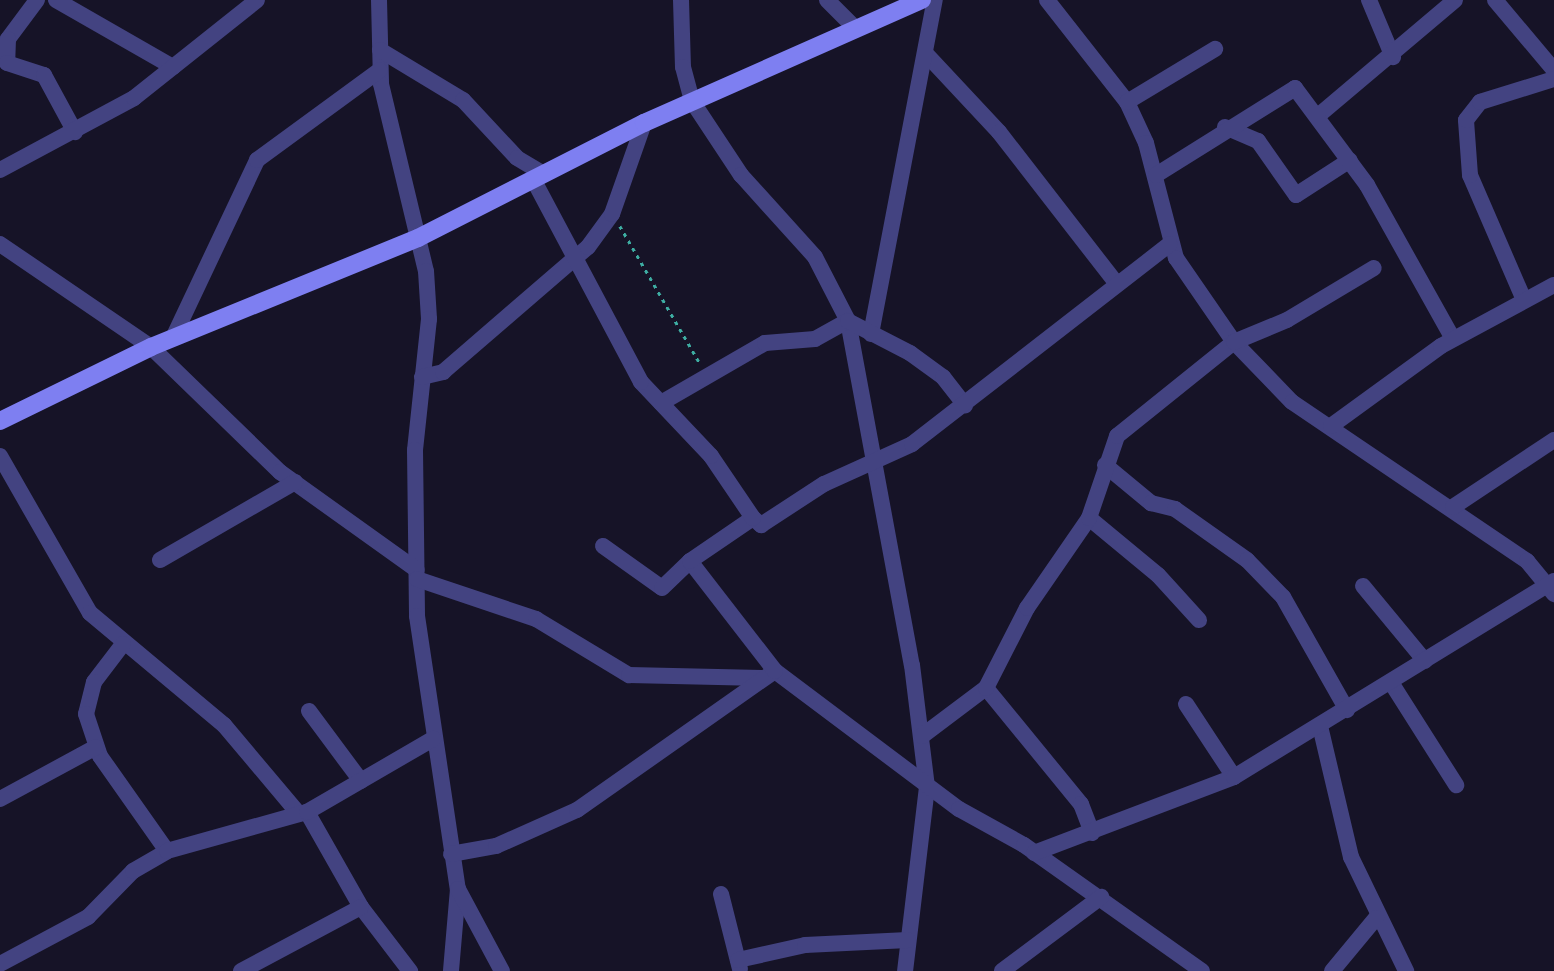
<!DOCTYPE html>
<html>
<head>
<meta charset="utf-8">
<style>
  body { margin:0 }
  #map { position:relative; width:1554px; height:971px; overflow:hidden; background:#161327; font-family:"Varela Round",sans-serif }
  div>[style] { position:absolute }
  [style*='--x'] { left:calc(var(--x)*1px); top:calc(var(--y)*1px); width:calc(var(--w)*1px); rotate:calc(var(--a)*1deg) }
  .path>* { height:2.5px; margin-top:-1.25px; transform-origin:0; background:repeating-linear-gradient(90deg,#3eaea3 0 3.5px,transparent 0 8.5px) }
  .street>* { height:16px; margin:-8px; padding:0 8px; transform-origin:8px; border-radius:8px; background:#434381 }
  .secondary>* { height:18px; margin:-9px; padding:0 9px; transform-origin:9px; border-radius:9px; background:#7e7ff1 }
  span { translate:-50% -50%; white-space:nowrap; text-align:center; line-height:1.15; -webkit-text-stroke:5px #161327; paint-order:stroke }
</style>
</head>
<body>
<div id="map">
  <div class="path">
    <i style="--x:620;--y:226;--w:161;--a:59.8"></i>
  </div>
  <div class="street">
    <i style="--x:37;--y:0;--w:49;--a:126.6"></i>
    <i style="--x:8;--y:39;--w:24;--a:92"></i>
    <i style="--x:7;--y:63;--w:39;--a:18"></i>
    <i style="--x:44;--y:75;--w:65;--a:61.5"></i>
    <i style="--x:56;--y:0;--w:135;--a:29.8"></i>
    <i style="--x:379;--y:0;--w:84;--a:88.6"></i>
    <i style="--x:381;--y:84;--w:192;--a:76.5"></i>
    <i style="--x:426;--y:271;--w:48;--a:86.4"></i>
    <i style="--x:429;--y:319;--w:132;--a:96.1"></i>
    <i style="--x:415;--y:450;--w:166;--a:89.3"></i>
    <i style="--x:417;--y:616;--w:276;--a:81.5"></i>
    <i style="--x:458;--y:889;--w:82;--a:94.9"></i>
    <i style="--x:681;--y:0;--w:67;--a:88.3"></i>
    <i style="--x:683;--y:67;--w:35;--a:75"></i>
    <i style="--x:692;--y:101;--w:89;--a:56.5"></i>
    <i style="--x:741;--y:175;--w:110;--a:47.9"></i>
    <i style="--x:815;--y:257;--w:72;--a:62.7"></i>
    <i style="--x:848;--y:321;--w:350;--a:79.5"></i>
    <i style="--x:912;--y:665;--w:123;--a:83"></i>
    <i style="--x:927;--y:787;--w:185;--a:96.8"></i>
    <i style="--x:827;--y:0;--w:41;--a:45"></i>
    <i style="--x:1047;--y:0;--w:130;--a:51.9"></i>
    <i style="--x:1127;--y:102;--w:45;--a:65.1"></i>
    <i style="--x:1146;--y:143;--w:119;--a:75.4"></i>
    <i style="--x:1176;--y:258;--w:102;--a:55.4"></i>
    <i style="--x:1234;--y:342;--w:83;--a:46"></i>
    <i style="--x:1292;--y:402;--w:284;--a:34.1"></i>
    <i style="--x:1527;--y:561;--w:43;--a:50.7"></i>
    <i style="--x:1369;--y:0;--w:62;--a:67.2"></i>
    <i style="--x:1495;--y:0;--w:92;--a:49.9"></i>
    <i style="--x:380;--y:50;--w:97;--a:31.1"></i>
    <i style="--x:463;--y:100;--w:79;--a:47"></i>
    <i style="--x:517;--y:158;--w:31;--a:31"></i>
    <i style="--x:927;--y:55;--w:105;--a:46.9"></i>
    <i style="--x:999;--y:132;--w:192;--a:52.2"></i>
    <i style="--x:1127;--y:102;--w:103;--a:-31.1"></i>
    <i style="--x:1319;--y:115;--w:178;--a:-40.2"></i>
    <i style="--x:1225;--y:127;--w:36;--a:23"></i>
    <i style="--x:1258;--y:141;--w:66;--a:54.9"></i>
    <i style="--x:1296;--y:195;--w:64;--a:-32.9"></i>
    <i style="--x:0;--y:170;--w:152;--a:-28.2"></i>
    <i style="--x:134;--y:98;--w:157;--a:-38.5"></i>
    <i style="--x:1156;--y:175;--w:164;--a:-32"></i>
    <i style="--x:1295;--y:88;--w:121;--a:53.4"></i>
    <i style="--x:1367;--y:185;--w:176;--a:60.8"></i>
    <i style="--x:0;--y:244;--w:183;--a:34.3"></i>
    <i style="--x:151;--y:347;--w:180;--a:44.1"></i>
    <i style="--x:280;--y:472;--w:168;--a:35.6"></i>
    <i style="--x:1524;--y:300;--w:136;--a:-113.4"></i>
    <i style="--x:1470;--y:175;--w:55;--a:-94.2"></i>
    <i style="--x:1466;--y:120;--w:23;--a:-52"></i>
    <i style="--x:1480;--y:102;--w:77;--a:-17.3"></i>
    <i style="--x:871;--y:334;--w:340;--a:-79.2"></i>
    <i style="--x:173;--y:338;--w:197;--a:-64.7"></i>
    <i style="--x:257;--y:160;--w:152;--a:-36.2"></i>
    <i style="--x:422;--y:377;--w:22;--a:-13"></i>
    <i style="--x:443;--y:372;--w:191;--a:-40.8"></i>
    <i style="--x:588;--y:247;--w:41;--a:-54"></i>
    <i style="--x:612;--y:214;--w:96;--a:-70.6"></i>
    <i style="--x:661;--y:403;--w:120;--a:-30"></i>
    <i style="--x:765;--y:343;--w:50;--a:-4.6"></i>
    <i style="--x:815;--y:339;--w:38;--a:-29"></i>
    <i style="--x:848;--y:321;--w:70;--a:27.3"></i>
    <i style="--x:910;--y:353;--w:41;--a:36"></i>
    <i style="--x:943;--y:377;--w:36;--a:52"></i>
    <i style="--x:1331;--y:426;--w:136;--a:-36"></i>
    <i style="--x:1441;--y:346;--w:128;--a:-28.4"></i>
    <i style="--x:0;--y:456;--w:181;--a:60.2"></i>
    <i style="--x:90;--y:613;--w:175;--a:39.9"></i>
    <i style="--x:224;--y:725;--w:116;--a:49.9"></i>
    <i style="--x:1105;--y:465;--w:60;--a:39.6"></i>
    <i style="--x:1151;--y:503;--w:25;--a:14"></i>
    <i style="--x:1175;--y:509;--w:88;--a:35.3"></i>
    <i style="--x:1247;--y:560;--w:52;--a:45.8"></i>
    <i style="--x:1283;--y:597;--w:130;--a:60.5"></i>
    <i style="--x:1453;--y:507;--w:121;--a:-33.6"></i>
    <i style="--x:753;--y:518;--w:11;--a:41"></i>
    <i style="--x:761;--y:525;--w:75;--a:-33.1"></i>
    <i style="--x:824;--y:484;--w:97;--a:-24.4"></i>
    <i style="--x:912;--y:444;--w:326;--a:-37.8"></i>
    <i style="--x:1089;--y:518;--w:89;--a:39.6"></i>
    <i style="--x:1158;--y:575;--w:61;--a:47.7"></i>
    <i style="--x:603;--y:546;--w:72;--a:35.4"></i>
    <i style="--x:662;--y:588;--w:39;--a:-44"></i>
    <i style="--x:160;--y:560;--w:156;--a:-30"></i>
    <i style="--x:417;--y:579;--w:126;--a:18.6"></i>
    <i style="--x:536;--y:619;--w:109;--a:31.1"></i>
    <i style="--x:629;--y:675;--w:133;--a:1.3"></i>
    <i style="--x:1363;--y:586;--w:97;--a:50.4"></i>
    <i style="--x:123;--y:644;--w:48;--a:127.3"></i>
    <i style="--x:94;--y:682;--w:33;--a:104"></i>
    <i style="--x:86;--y:714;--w:44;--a:71.6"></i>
    <i style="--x:100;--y:756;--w:116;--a:54.8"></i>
    <i style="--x:775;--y:671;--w:230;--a:36.9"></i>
    <i style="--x:959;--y:809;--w:74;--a:29"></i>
    <i style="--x:1024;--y:845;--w:218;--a:35.3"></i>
    <i style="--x:1392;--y:684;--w:120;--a:57.6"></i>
    <i style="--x:986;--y:688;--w:150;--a:50.7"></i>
    <i style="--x:1081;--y:804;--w:31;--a:69"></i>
    <i style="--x:1186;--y:704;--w:87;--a:56.7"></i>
    <i style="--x:309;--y:711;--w:87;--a:53.4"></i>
    <i style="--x:1320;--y:726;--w:135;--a:76.7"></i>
    <i style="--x:1351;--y:857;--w:127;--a:64.2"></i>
    <i style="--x:922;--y:736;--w:80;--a:-36.9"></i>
    <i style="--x:986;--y:688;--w:90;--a:-62.9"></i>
    <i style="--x:1027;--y:608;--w:109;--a:-55.4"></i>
    <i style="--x:1089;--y:518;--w:87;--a:-71.1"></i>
    <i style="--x:1117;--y:436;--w:150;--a:-38.8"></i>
    <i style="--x:1234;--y:342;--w:57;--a:-22.5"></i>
    <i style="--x:1287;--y:320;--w:101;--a:-30.9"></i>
    <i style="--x:0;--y:799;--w:109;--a:-28.4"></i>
    <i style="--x:307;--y:812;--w:109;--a:60.4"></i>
    <i style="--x:361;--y:907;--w:81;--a:52.6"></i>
    <i style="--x:1034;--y:853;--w:214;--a:-20.8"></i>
    <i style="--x:1234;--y:777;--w:375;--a:-31.5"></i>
    <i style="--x:451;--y:854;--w:46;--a:-10.1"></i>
    <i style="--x:496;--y:846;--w:89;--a:-24"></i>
    <i style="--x:577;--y:810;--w:242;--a:-35.1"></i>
    <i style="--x:775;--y:671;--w:139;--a:-127.7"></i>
    <i style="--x:690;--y:561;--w:76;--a:-34.3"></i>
    <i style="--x:753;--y:518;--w:75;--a:-124.1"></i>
    <i style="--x:711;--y:456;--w:102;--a:-133.4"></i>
    <i style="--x:641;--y:382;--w:230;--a:-118"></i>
    <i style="--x:458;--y:889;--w:93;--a:61.8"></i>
    <i style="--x:721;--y:894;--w:77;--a:75.8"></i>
    <i style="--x:738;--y:960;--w:69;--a:-12.6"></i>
    <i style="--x:805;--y:945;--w:103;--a:-2.8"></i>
    <i style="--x:0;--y:964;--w:100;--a:-28.1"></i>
    <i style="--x:88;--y:917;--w:64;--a:-45.6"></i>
    <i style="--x:133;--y:871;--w:39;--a:-30"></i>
    <i style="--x:167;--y:851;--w:145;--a:-15.6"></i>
    <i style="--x:307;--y:812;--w:146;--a:-30.1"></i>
    <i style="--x:241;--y:971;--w:136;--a:-28.1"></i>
    <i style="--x:1002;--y:971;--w:124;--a:-36.8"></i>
    <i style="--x:1332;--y:971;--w:69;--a:-50.3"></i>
  </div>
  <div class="secondary">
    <i style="--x:0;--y:421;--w:168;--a:-26.1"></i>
    <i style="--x:151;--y:347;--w:288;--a:-22.2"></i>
    <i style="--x:418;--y:238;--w:254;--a:-27"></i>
    <i style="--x:644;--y:123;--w:304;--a:-23.9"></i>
  </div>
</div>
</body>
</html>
